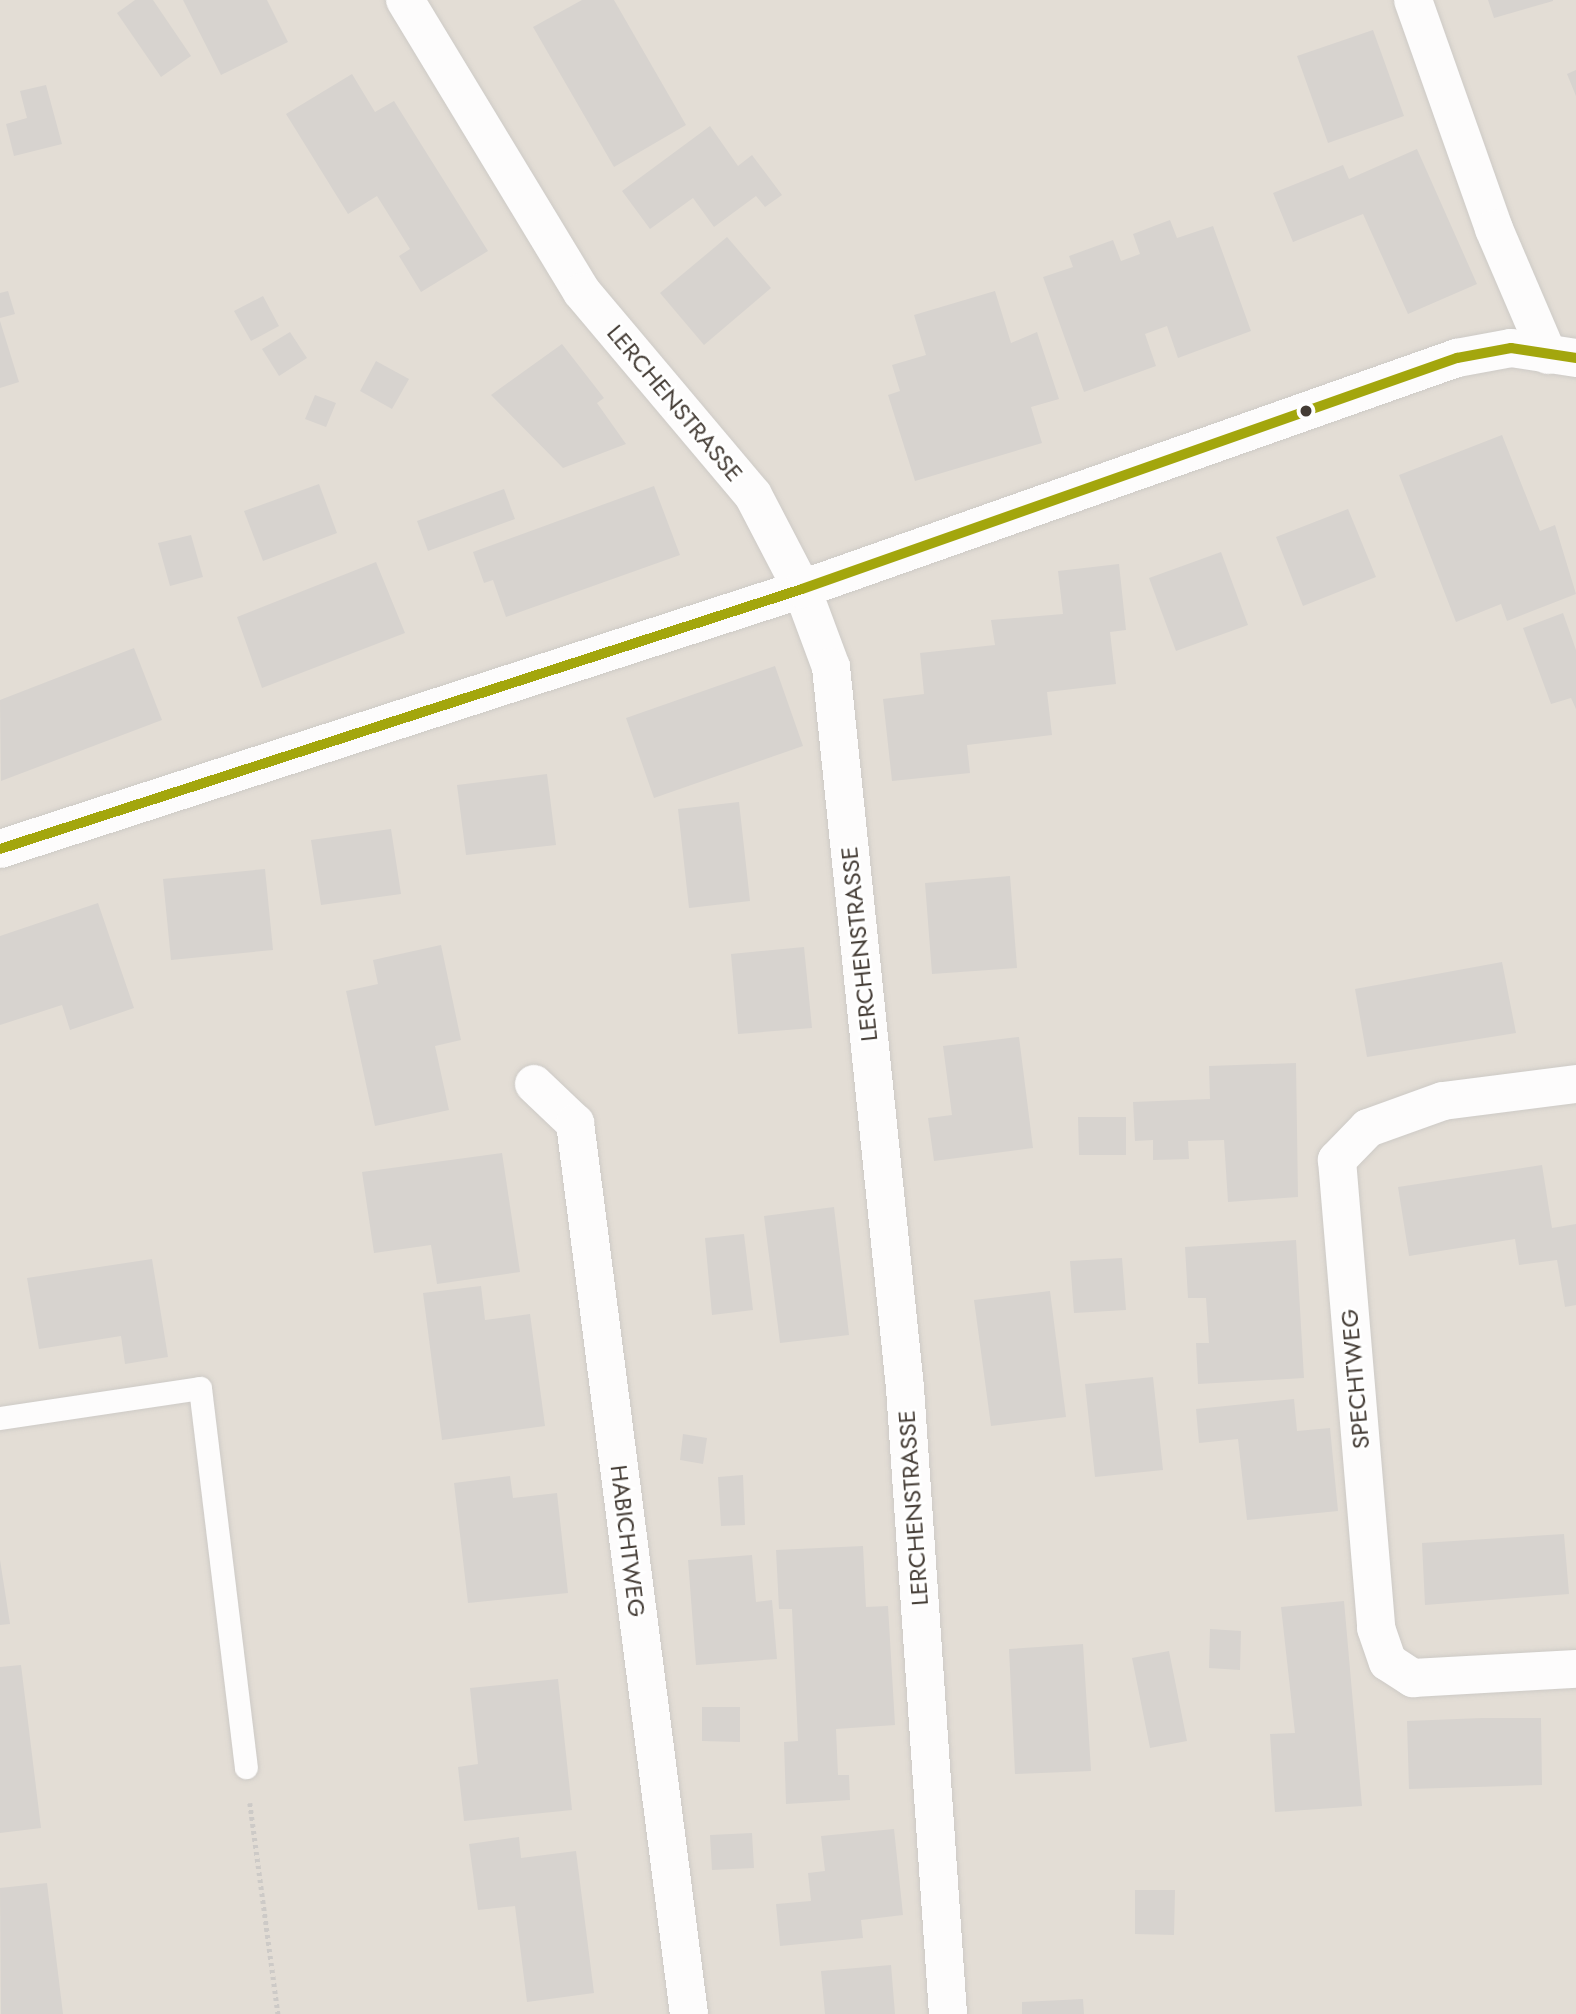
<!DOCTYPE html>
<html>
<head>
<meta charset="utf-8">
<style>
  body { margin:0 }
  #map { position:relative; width:1576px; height:2014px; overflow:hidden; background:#efece8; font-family:Jost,sans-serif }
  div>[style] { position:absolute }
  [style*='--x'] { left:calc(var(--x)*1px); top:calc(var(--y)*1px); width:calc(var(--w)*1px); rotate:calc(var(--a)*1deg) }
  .residential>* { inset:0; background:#e3ddd5 }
  .building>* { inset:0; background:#d7d3cf }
  .path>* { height:4.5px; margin-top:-2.25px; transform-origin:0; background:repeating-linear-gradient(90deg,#cdcac7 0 3.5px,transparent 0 7px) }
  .roads { filter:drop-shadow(0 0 2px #cdcac6) drop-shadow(0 0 2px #cdcac6) }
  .lane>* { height:23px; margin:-11.5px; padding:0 11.5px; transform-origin:11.5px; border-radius:11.5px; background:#fdfcfc }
  .street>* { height:38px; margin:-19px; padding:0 19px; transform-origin:19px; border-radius:19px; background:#fdfcfc }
  .bus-1>* { height:10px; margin:-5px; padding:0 5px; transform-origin:5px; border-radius:5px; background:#a3a60d }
  .dots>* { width:19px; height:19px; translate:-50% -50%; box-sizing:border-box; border:4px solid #fff; border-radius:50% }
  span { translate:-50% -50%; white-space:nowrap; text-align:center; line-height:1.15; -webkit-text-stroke:5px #fff; paint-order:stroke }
  .street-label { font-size:24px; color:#443c35 }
</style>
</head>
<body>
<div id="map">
  <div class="residential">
    <i style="clip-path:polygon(0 0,1576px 0,1576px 2014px,0 2014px)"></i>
  </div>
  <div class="building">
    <i style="clip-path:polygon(135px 0,153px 0,191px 56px,161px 77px,117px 13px)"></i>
    <i style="clip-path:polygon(183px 0,267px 0,288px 42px,221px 75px)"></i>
    <i style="clip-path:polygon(582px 0,614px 0,686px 125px,614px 167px,533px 27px)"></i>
    <i style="clip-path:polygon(1488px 0,1553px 0,1553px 1px,1494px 18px)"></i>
    <i style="clip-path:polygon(1373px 30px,1404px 116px,1328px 143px,1297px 56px)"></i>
    <i style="clip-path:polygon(1576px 70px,1576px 96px,1567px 74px)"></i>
    <i style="clip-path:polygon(352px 74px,375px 112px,394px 101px,488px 251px,421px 292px,399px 256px,410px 249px,377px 196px,348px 214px,286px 114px)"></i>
    <i style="clip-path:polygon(46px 85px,62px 144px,14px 156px,6px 124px,27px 118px,20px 91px)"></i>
    <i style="clip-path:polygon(710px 126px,738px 166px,752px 155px,782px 195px,765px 207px,756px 196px,714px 227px,693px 198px,650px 229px,622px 191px)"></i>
    <i style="clip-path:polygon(1417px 149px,1477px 284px,1408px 314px,1363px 214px,1293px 242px,1273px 193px,1343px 165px,1349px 179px)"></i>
    <i style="clip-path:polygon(1170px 220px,1177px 238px,1213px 226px,1251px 331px,1178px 358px,1167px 326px,1145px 334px,1156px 366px,1084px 392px,1043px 277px,1073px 267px,1069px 256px,1113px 240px,1121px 261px,1140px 254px,1133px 234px)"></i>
    <i style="clip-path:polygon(727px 237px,771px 288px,704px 345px,660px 293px)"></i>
    <i style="clip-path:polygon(8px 291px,15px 314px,0 318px,0 293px)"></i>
    <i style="clip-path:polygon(995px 291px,1011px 343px,1037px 332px,1059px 399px,1031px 407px,1042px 443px,915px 481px,888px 395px,900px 391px,892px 365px,926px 355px,914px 315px)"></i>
    <i style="clip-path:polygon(263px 296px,279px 326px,251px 341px,234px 311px)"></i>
    <i style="clip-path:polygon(0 321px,19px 382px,0 388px)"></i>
    <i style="clip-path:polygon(290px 332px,307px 358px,279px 376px,262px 349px)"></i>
    <i style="clip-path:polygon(562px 344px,604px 398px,597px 403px,626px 444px,563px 468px,491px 395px)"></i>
    <i style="clip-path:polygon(376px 361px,409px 379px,392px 409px,360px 391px)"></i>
    <i style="clip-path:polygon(315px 395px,336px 403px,326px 427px,305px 419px)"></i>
    <i style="clip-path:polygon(1502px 435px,1540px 531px,1555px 525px,1576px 594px,1507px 621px,1501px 604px,1456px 622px,1399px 475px)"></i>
    <i style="clip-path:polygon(319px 484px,337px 533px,263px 561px,244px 511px)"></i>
    <i style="clip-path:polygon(654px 486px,680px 555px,506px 617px,493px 580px,484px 583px,473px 552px)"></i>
    <i style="clip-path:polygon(504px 489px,515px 519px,428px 551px,417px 521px)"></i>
    <i style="clip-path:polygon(1348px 509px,1376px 577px,1303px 606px,1276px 537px)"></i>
    <i style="clip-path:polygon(191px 535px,203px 577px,170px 586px,158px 543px)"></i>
    <i style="clip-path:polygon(1221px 552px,1248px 625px,1176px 651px,1149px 578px)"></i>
    <i style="clip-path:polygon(376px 562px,405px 633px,262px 688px,237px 617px)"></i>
    <i style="clip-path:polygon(1119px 564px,1126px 630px,1110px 632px,1116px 684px,1047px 692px,1052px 735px,967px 745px,970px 773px,892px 781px,883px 699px,924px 694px,920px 653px,995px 645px,991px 620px,1063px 614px,1058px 571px)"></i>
    <i style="clip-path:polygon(1563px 613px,1576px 650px,1576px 709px,1571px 698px,1551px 704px,1523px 628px)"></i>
    <i style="clip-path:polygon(134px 648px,162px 720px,1px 781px,0 700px)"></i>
    <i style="clip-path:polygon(775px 666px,803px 746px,654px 798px,626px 718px)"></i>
    <i style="clip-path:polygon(547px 774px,556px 845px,466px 855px,457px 785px)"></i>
    <i style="clip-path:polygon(739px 802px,750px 901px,689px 908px,678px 809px)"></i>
    <i style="clip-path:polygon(391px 829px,401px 894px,321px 905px,311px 840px)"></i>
    <i style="clip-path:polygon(265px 869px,273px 950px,171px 960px,163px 879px)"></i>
    <i style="clip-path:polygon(1010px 876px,1017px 968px,932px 974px,925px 883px)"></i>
    <i style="clip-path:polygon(98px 903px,134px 1008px,70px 1030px,62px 1005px,0 1025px,0 936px)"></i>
    <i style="clip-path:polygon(441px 945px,461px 1040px,435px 1046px,449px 1110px,375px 1126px,346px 991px,378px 984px,373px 960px)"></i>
    <i style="clip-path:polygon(804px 947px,812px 1028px,738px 1034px,731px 954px)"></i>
    <i style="clip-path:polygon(1502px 962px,1516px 1033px,1367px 1057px,1355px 989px)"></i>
    <i style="clip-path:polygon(1019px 1037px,1033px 1148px,934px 1161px,928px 1118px,952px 1115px,943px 1046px)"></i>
    <i style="clip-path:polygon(1296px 1063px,1298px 1197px,1228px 1202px,1224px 1140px,1188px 1141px,1189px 1159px,1153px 1160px,1153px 1140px,1135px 1141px,1133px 1102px,1210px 1099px,1209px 1066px)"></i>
    <i style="clip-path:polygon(1078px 1117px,1126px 1117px,1126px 1155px,1079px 1155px)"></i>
    <i style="clip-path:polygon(502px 1153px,520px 1272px,437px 1284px,431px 1245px,374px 1253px,362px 1172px)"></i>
    <i style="clip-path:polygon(1542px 1165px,1552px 1228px,1576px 1224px,1576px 1305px,1565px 1307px,1557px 1260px,1519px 1265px,1515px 1239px,1409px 1256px,1398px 1187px)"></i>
    <i style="clip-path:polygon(834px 1207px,849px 1335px,780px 1343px,764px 1216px)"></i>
    <i style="clip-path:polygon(744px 1234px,753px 1310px,712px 1315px,705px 1238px)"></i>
    <i style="clip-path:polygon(1296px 1240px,1304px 1378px,1198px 1384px,1196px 1343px,1209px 1343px,1206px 1298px,1188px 1298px,1185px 1247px)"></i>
    <i style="clip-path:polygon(1122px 1258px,1126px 1310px,1074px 1313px,1070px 1261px)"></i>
    <i style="clip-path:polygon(152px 1259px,168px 1357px,125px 1364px,121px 1336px,39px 1349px,27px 1278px)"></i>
    <i style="clip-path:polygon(481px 1286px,485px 1320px,530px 1314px,545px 1426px,442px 1440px,423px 1293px)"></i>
    <i style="clip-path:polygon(1050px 1291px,1066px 1417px,991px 1426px,974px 1300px)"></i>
    <i style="clip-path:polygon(1153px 1377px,1163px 1470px,1095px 1477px,1085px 1384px)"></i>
    <i style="clip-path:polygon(1294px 1399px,1297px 1431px,1330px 1428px,1338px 1511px,1247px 1520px,1238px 1439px,1199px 1443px,1196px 1409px)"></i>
    <i style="clip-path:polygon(683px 1434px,707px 1438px,703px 1464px,680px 1460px)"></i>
    <i style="clip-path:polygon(743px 1475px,745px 1525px,721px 1526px,718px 1477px)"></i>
    <i style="clip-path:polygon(510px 1476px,513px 1498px,557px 1493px,568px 1593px,468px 1603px,454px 1483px)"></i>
    <i style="clip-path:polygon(1564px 1534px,1569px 1594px,1425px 1605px,1422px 1543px)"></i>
    <i style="clip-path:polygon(863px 1546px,866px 1607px,888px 1606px,895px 1725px,836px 1729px,838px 1775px,849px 1775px,850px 1800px,786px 1804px,784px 1742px,798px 1741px,792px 1609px,779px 1609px,776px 1550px)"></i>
    <i style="clip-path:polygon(752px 1555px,756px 1602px,772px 1600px,777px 1659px,696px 1665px,688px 1560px)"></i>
    <i style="clip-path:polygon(0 1560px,10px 1624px,0 1625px)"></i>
    <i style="clip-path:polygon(1344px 1601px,1362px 1806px,1275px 1812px,1270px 1734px,1295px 1733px,1281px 1607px)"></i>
    <i style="clip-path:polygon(1210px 1629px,1241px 1631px,1240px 1670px,1209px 1668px)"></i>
    <i style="clip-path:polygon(1083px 1644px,1091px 1771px,1015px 1774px,1009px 1649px)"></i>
    <i style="clip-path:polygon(1169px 1651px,1187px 1741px,1150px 1748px,1132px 1658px)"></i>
    <i style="clip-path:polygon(21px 1665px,41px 1828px,0 1833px,0 1667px)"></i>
    <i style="clip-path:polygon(558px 1679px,572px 1810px,464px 1821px,458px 1767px,478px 1764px,470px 1688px)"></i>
    <i style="clip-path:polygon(702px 1707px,740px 1707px,740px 1742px,702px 1741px)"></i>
    <i style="clip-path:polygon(1482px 1718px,1541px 1718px,1542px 1785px,1409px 1789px,1407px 1721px)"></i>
    <i style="clip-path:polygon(894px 1829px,903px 1915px,861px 1920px,863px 1938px,780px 1946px,776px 1904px,811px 1901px,808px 1873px,825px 1871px,821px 1836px)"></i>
    <i style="clip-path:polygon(752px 1833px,754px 1868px,712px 1870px,710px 1835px)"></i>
    <i style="clip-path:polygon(519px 1837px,521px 1858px,576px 1851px,594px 1993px,527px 2002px,515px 1906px,478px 1910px,469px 1844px)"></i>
    <i style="clip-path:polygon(47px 1883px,63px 2014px,1px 2014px,0 1888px)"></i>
    <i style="clip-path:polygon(1135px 1890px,1175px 1890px,1174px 1935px,1135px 1934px)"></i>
    <i style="clip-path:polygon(891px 1965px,895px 2014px,825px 2014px,821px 1971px)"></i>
    <i style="clip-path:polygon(1083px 1999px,1084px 2014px,1022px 2014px,1022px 2002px)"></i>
  </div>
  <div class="path">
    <i style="--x:250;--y:1803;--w:213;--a:82.4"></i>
  </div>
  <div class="roads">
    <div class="lane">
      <i style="--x:0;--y:1418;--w:202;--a:-8.5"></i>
      <i style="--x:200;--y:1388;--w:382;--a:83.1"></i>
    </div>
    <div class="street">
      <i style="--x:405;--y:0;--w:341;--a:58.8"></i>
      <i style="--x:582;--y:292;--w:265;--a:49.9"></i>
      <i style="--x:753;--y:495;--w:106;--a:62.5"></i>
      <i style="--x:802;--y:589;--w:83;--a:69.6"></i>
      <i style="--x:831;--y:667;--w:725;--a:84.14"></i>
      <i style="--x:905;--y:1388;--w:627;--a:86.07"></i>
      <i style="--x:1413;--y:0;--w:243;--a:70.5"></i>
      <i style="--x:1494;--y:229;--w:137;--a:66.8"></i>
      <i style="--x:0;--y:849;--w:843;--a:-17.96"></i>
      <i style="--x:802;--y:589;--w:695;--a:-19.43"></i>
      <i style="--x:1457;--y:358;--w:55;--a:-10.5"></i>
      <i style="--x:1511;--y:348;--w:66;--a:8.7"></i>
      <i style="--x:534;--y:1084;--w:57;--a:43.6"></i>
      <i style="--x:575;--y:1123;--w:898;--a:82.71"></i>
      <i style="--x:1576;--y:1084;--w:134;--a:172.7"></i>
      <i style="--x:1443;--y:1101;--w:80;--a:160.2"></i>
      <i style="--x:1368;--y:1128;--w:45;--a:134.1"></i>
      <i style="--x:1337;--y:1160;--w:470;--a:85.2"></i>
      <i style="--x:1376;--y:1628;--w:36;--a:71"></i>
      <i style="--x:1388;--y:1662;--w:30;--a:33"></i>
      <i style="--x:1413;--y:1678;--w:163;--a:-3.2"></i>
    </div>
  </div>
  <div class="bus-1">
    <i style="--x:0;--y:849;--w:843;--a:-17.96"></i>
    <i style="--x:802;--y:589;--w:695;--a:-19.43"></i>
    <i style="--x:1457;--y:358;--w:55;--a:-10.5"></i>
    <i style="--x:1511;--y:348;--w:66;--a:8.7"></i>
  </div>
  <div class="dots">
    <i style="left:1306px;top:411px;background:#443c35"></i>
  </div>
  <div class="street-label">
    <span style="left:675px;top:403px;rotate:50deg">LERCHENSTRASSE</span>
    <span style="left:859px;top:944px;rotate:-96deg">LERCHENSTRASSE</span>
    <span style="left:1355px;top:1379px;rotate:-95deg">SPECHTWEG</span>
    <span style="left:913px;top:1508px;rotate:-94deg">LERCHENSTRASSE</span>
    <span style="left:628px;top:1541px;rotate:83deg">HABICHTWEG</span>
  </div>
</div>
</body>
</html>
